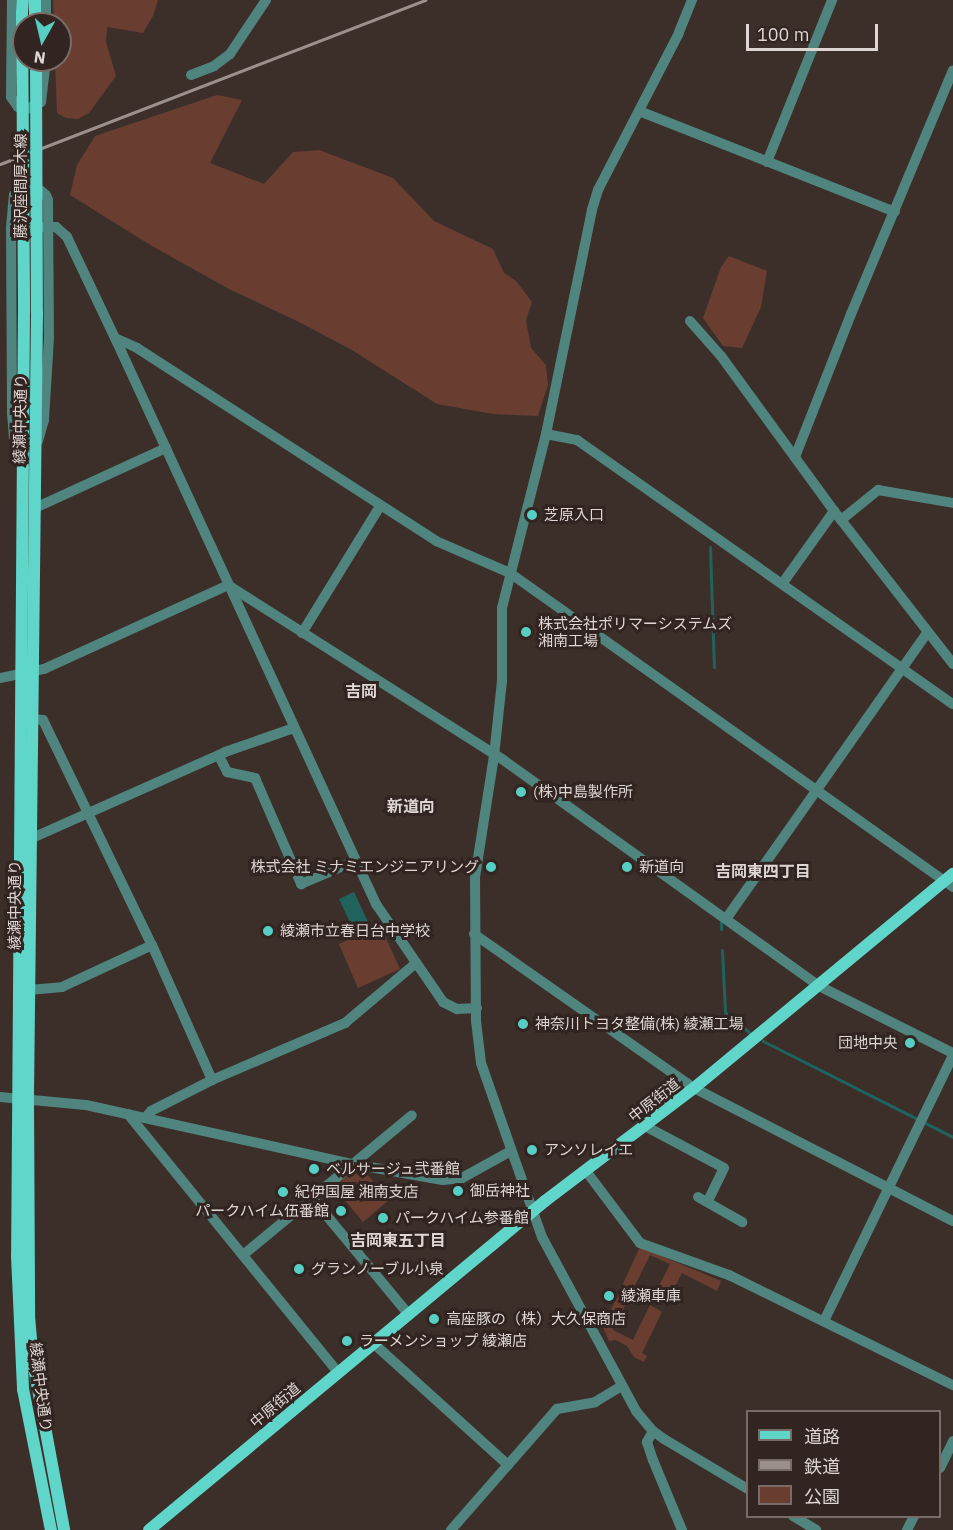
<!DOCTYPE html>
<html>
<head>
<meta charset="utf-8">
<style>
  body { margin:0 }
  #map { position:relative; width:953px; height:1530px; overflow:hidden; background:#3c2f2a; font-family:"IBM Plex Sans","Noto Sans JP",sans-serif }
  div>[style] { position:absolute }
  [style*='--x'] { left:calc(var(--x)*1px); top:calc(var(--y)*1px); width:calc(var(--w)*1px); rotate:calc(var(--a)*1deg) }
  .green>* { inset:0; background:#693e30 }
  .water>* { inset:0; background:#20625c }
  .stream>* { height:3px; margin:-1.5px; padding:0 1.5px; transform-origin:1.5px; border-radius:1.5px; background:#20625c }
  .minor>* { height:10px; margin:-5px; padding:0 5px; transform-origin:5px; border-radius:5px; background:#50847e }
  .major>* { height:12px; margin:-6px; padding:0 6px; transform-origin:6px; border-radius:6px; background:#60d5ca }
  .rail>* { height:3px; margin:-1.5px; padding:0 1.5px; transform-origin:1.5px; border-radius:1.5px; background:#9b908c }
  .major-bridge>* { height:12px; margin:-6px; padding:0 6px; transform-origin:6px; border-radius:6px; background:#60d5ca }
  .dots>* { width:16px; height:16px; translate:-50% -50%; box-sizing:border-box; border:3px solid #322521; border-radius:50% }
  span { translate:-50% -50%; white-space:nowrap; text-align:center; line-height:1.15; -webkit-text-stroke:6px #322521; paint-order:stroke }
  .street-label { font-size:15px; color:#dfd6d3 }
  .poi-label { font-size:15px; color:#dfd6d3 }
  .left { translate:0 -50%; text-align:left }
  .right { translate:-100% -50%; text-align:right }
  .neighbourhood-label { font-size:16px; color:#dfd6d3; font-weight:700 }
  .legend { position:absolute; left:746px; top:1410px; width:195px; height:108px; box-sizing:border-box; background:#322521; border:2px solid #776c68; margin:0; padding:8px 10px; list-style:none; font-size:18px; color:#dfd6d3 }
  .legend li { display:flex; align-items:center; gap:12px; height:30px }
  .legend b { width:30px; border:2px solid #776c68 }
  .north { position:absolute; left:12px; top:12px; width:60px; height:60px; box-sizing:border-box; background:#322521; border:2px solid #776c68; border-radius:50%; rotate:188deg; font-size:16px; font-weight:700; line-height:24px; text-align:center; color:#dfd6d3 }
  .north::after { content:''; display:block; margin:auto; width:21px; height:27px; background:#56cec3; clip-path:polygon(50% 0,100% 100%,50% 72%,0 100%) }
  .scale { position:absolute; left:746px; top:24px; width:132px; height:27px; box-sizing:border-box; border:3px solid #dfd6d3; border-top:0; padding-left:8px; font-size:18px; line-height:21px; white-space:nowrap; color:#dfd6d3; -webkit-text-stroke:4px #322521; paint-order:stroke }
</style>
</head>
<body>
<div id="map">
  <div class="green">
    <i style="clip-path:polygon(53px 0,158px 0,153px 16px,143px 33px,107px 27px,106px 42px,116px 76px,89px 113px,78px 119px,66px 118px,57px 113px,55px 60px,60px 60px,60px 24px,54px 24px)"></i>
    <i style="clip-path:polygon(217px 95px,242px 100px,210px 163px,264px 184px,293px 152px,319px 150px,393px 178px,434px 221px,493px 249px,504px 273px,516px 281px,532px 302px,526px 320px,531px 348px,546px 365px,548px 385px,538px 416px,493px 414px,437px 404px,352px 350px,299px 322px,229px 289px,152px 246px,70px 195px,77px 165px,95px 136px)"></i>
    <i style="clip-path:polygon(729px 256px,767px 271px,761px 307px,742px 348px,723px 346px,703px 318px,721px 267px)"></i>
    <i style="clip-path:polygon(380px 925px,400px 969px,358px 988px,339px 944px)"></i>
    <i style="clip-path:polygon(353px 1170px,365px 1172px,389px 1200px,363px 1222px,333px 1186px)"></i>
    <i style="clip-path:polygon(640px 1247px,721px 1281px,717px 1291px,682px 1273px,667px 1302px,654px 1296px,670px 1264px,650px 1255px,613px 1330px,633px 1340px,650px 1305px,662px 1312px,642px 1353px,647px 1356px,644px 1362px,634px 1357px,627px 1346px,616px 1340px,609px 1341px,603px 1327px)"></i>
  </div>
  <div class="water">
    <i style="clip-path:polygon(354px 892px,368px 922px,353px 929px,339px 899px)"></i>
  </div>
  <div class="stream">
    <i style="--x:710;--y:547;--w:120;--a:88.1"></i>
    <i style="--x:721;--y:922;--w:7;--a:90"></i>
    <i style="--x:722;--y:950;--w:62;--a:87.2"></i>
    <i style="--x:725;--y:1012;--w:33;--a:40"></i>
    <i style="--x:763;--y:1041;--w:213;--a:26.8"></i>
  </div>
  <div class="minor">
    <i style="--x:12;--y:0;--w:97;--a:90.6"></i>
    <i style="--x:11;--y:97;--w:12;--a:55"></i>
    <i style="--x:18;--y:107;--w:9;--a:13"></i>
    <i style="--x:27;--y:109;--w:16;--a:-27"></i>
    <i style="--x:41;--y:102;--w:42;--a:-83.2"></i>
    <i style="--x:46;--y:0;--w:24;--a:90"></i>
    <i style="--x:692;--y:0;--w:35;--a:112"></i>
    <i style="--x:679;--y:33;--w:177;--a:117.3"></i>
    <i style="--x:598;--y:190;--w:21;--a:107"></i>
    <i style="--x:592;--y:210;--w:229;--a:101.6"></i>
    <i style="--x:546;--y:434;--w:179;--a:104.2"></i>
    <i style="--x:502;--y:608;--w:73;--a:90"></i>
    <i style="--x:502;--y:681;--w:75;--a:96.1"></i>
    <i style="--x:494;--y:756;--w:122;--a:98.9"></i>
    <i style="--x:475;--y:877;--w:144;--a:89.6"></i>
    <i style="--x:476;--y:1021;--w:42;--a:83.2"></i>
    <i style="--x:481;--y:1063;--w:184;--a:70.7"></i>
    <i style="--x:542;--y:1237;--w:198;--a:61.6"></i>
    <i style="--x:636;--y:1411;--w:26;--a:50"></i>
    <i style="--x:653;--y:1431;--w:14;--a:36"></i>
    <i style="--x:664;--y:1439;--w:98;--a:30.8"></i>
    <i style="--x:60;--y:54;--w:2;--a:0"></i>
    <i style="--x:191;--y:75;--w:25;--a:-21"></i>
    <i style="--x:214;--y:66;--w:20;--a:-37"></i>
    <i style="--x:230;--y:54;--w:65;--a:-56.3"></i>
    <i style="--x:639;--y:111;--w:275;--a:21.5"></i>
    <i style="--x:767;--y:162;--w:175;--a:-68.1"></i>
    <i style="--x:11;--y:228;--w:33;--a:-85"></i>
    <i style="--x:14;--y:195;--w:8;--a:-40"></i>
    <i style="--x:20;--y:190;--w:12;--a:0"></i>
    <i style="--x:32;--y:190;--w:9;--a:6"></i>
    <i style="--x:41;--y:191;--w:6;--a:39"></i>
    <i style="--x:46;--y:195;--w:5;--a:68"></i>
    <i style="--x:48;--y:200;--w:138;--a:89.6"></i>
    <i style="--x:49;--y:338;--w:82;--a:93.5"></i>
    <i style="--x:44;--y:420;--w:22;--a:106"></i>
    <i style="--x:690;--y:321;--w:47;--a:48.5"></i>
    <i style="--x:721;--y:356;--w:192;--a:53.9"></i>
    <i style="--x:834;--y:511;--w:194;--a:52.1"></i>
    <i style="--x:115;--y:338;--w:24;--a:24"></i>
    <i style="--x:137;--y:348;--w:356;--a:32.8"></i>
    <i style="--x:436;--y:541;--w:81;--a:23.4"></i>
    <i style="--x:510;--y:573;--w:543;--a:35.33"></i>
    <i style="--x:546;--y:434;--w:32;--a:11"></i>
    <i style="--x:577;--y:440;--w:459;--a:35.1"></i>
    <i style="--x:22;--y:455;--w:20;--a:-114"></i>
    <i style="--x:14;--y:437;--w:25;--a:-95"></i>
    <i style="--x:12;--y:412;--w:184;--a:-90.3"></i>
    <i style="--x:11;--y:228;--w:45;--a:-1.3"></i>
    <i style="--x:56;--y:227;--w:15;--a:42"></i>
    <i style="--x:67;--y:237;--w:128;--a:64.6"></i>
    <i style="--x:122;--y:353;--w:607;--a:65.25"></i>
    <i style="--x:376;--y:904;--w:119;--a:55.6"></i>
    <i style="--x:443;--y:1002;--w:16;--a:27"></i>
    <i style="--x:457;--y:1009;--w:20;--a:-3"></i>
    <i style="--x:795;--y:457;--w:154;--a:-68.6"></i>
    <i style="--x:851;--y:314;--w:264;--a:-67.3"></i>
    <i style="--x:35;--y:508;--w:144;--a:-24.6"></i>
    <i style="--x:841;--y:520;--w:48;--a:-39"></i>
    <i style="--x:878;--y:490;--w:76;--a:9.8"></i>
    <i style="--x:782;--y:584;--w:90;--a:-54.5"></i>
    <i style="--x:231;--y:587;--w:321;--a:32.4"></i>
    <i style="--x:502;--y:759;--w:390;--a:35.6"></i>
    <i style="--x:819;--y:986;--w:150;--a:26.6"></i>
    <i style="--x:302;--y:633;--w:149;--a:-58.4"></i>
    <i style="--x:0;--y:678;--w:45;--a:-11.6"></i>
    <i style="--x:44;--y:669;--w:202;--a:-24.5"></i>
    <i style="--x:31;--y:719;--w:12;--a:5"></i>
    <i style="--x:43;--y:720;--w:250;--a:64.2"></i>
    <i style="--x:152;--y:945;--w:148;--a:66"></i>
    <i style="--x:219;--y:756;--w:18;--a:63"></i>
    <i style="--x:227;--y:772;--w:29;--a:12"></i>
    <i style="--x:255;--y:778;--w:116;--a:66.5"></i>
    <i style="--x:301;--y:884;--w:59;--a:-23.1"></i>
    <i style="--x:30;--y:839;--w:214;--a:-24"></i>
    <i style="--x:225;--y:752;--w:73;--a:-19.2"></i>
    <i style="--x:726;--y:919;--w:350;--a:-54.9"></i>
    <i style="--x:474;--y:934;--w:269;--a:35"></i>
    <i style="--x:694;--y:1088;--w:291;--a:27.2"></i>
    <i style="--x:29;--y:990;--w:33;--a:-5"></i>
    <i style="--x:62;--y:987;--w:99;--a:-25"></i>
    <i style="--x:0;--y:1097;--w:86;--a:5.3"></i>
    <i style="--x:86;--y:1105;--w:273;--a:12.5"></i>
    <i style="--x:353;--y:1164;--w:91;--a:10.1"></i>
    <i style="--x:443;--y:1180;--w:19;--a:-6"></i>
    <i style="--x:462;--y:1178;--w:56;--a:-28.9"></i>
    <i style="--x:128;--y:1114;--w:333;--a:50.9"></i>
    <i style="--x:145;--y:1118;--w:9;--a:-49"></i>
    <i style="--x:151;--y:1111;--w:68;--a:-26.9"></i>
    <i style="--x:212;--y:1080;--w:145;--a:-23.2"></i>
    <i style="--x:345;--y:1023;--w:93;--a:-40.2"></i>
    <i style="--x:645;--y:1126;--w:89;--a:28"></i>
    <i style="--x:724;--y:1168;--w:37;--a:116"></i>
    <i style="--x:586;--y:1171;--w:90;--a:53.1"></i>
    <i style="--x:640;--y:1243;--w:95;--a:19.8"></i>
    <i style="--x:729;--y:1275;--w:250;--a:26.2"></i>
    <i style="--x:698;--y:1197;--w:51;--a:29.6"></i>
    <i style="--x:312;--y:1198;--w:152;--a:50.3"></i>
    <i style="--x:243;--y:1255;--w:219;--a:-39.6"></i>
    <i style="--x:824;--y:1321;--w:296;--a:-64.1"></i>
    <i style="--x:373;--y:1343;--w:182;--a:42.1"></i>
    <i style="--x:653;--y:1431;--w:13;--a:119"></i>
    <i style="--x:647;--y:1442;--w:19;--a:72"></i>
    <i style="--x:653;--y:1460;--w:76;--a:67.5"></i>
    <i style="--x:940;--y:1468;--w:30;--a:-64"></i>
    <i style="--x:793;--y:1516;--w:27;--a:31"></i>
    <i style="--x:451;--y:1530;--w:161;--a:-48.8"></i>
    <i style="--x:557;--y:1409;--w:39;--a:-10"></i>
    <i style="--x:595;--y:1402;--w:31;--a:-31"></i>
    <i style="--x:907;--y:1530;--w:16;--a:-63"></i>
  </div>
  <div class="major">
    <i style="--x:22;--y:13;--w:13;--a:-86"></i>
    <i style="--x:35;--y:24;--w:24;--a:-90"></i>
    <i style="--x:24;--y:311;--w:945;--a:90.42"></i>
    <i style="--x:17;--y:1256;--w:133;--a:87.4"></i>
    <i style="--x:23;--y:1389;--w:144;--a:78.8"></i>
    <i style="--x:37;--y:313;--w:786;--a:90.66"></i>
    <i style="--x:28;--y:1099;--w:217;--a:89.7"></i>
    <i style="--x:29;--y:1316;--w:46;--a:85"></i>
    <i style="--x:33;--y:1362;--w:171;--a:79.5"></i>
    <i style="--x:149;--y:1530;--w:515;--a:-39.72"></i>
    <i style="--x:545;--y:1201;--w:187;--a:-37.2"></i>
    <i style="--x:694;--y:1088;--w:336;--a:-39.6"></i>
  </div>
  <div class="rail">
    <i style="--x:0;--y:164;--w:456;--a:-21.1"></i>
  </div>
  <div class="major-bridge">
    <i style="--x:22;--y:13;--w:298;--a:89.6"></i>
    <i style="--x:36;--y:60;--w:253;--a:89.8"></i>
  </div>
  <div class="dots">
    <i style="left:532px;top:515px;background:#56cec3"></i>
    <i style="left:526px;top:632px;background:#56cec3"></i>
    <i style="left:521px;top:792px;background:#56cec3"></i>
    <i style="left:491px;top:867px;background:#56cec3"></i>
    <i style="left:627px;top:867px;background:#56cec3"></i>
    <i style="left:268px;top:931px;background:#56cec3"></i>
    <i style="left:523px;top:1024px;background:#56cec3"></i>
    <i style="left:910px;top:1043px;background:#56cec3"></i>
    <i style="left:532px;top:1150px;background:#56cec3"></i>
    <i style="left:314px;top:1169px;background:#56cec3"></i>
    <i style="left:458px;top:1191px;background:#56cec3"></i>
    <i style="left:283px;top:1192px;background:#56cec3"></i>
    <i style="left:341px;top:1211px;background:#56cec3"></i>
    <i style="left:383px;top:1218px;background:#56cec3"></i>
    <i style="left:299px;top:1269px;background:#56cec3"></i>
    <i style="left:609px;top:1296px;background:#56cec3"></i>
    <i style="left:434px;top:1319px;background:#56cec3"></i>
    <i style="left:347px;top:1341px;background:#56cec3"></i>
  </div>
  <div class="street-label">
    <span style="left:21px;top:186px;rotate:-90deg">藤沢座間厚木線</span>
    <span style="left:20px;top:419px;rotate:-89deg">綾瀬中央通り</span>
    <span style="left:15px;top:905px;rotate:-90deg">綾瀬中央通り</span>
    <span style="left:654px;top:1100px;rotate:-38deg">中原街道</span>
    <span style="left:41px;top:1387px;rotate:83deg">綾瀬中央通り</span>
    <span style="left:275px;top:1405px;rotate:-40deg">中原街道</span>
  </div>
  <div class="poi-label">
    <span class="left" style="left:544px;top:515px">芝原入口</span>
    <span class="left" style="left:538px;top:632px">株式会社ポリマーシステムズ<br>湘南工場</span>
    <span class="left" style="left:533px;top:792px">(株)中島製作所</span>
    <span class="right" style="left:479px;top:867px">株式会社 ミナミエンジニアリング</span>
    <span class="left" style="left:639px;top:867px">新道向</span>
    <span class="left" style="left:280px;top:931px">綾瀬市立春日台中学校</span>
    <span class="left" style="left:535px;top:1024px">神奈川トヨタ整備(株) 綾瀬工場</span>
    <span class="right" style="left:898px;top:1043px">団地中央</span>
    <span class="left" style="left:544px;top:1150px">アンソレイエ</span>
    <span class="left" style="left:326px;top:1169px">ベルサージュ弐番館</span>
    <span class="left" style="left:470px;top:1191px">御岳神社</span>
    <span class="left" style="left:295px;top:1192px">紀伊国屋 湘南支店</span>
    <span class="right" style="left:329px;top:1211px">パークハイム伍番館</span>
    <span class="left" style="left:395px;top:1218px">パークハイム参番館</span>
    <span class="left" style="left:311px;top:1269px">グランノーブル小泉</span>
    <span class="left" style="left:621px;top:1296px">綾瀬車庫</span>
    <span class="left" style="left:446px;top:1319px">高座豚の（株）大久保商店</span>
    <span class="left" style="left:359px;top:1341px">ラーメンショップ 綾瀬店</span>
  </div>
  <div class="neighbourhood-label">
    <span style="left:361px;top:691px">吉岡</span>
    <span style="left:411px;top:806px">新道向</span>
    <span style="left:763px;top:871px">吉岡東四丁目</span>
    <span style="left:398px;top:1240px">吉岡東五丁目</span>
  </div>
  <ul class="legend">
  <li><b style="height:8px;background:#60d5ca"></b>道路</li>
  <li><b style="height:8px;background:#9b908c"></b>鉄道</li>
  <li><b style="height:16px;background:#693e30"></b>公園</li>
  </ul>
  <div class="north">N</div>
  <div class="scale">100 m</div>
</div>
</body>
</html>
